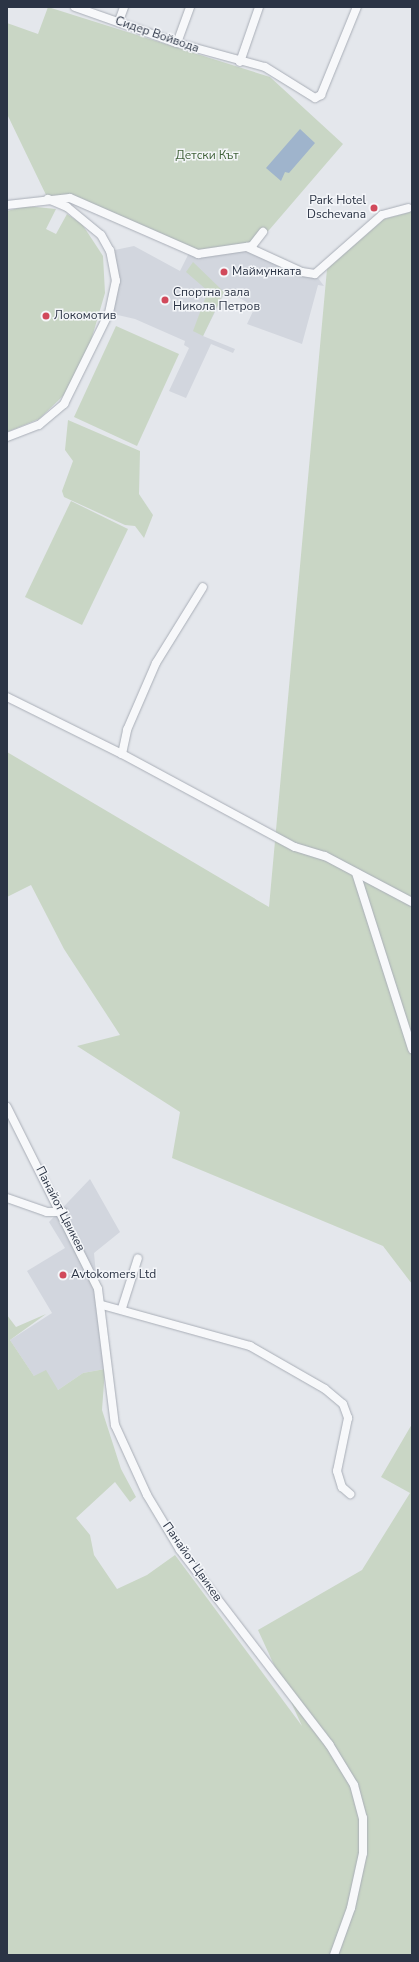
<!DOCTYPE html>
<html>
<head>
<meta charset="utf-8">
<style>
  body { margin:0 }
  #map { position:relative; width:419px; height:1962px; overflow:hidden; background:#e4e7ec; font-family:"Nunito Sans",sans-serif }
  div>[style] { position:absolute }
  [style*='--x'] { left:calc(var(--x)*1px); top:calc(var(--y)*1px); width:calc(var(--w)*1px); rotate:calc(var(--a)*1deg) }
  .built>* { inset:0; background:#d2d6de }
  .green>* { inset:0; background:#c9d6c5 }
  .water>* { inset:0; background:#9fb4cc }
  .roads { filter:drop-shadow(0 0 1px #a9aeb7) drop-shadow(0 0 1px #a9aeb7) }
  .minor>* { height:8px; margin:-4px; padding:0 4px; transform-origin:4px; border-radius:4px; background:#f7f8fa }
  .dots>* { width:11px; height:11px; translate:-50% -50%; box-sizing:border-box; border:2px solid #f4f6f9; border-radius:50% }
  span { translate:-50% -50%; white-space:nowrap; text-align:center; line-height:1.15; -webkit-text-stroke:3px #f4f6f9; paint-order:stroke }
  .street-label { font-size:12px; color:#2b3445 }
  .park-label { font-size:12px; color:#3f6138 }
  .poi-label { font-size:12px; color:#2b3445 }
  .right { translate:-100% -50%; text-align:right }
  .left { translate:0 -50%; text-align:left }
  .frame { position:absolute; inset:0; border:8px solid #2b3445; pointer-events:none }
</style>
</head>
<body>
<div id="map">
  <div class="built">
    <i style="clip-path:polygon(134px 246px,180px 271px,189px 253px,241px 248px,315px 274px,324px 286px,318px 285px,302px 344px,247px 324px,255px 307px,226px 290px,203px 336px,235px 349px,233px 353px,211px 344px,186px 398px,169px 391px,189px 348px,184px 345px,185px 341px,135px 319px,109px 313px,116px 281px,110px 251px)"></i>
    <i style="clip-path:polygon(90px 1179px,120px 1232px,94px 1253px,105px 1369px,83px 1373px,58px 1390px,34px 1376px,10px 1340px,52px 1313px,27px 1271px,65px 1248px,49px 1222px)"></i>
  </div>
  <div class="green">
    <i style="clip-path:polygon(48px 7px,270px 77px,343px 144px,270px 229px,260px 239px,241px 248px,198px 254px,87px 204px,48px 199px,7px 114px,7px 23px,38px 34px)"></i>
    <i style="clip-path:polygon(26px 206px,56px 209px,46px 229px,56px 234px,67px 214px,82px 224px,103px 256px,105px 293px,90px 344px,64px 395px,39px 419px,7px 432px,7px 211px)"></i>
    <i style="clip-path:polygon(412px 206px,412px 1284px,383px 1246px,172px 1158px,180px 1112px,77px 1046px,120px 1035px,64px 949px,31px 885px,7px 897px,7px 752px,269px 907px,327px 269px,384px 219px,407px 213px)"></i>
    <i style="clip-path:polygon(193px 262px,224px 292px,203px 336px,193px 331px,208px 291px,186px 272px)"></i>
    <i style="clip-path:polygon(116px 326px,179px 354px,137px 446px,74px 417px)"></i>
    <i style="clip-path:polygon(68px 420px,140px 451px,139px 494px,153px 515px,144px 538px,135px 526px,125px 525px,64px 497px,62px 491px,73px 461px,65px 450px)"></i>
    <i style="clip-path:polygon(71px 501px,128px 529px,82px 625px,25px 597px)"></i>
    <i style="clip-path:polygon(46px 1314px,10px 1340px,34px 1376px,46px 1370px,58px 1390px,83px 1373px,105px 1369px,102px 1410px,121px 1469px,136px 1497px,130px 1502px,115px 1482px,76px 1518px,90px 1535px,94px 1555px,117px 1589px,147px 1575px,175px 1555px,302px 1726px,258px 1630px,362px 1570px,410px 1493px,381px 1477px,412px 1424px,412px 1955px,7px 1955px,7px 1315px,16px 1327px)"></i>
  </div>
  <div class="water">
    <i style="clip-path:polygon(300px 129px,315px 143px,289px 173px,285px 172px,281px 181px,266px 168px)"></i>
  </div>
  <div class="roads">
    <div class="minor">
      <i style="--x:75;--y:7;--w:108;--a:19.4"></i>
      <i style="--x:177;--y:43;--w:91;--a:15.3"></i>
      <i style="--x:265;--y:67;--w:59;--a:31.8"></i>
      <i style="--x:315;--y:98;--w:7;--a:-27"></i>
      <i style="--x:321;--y:95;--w:95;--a:-67.8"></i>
      <i style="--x:119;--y:21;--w:15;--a:-70"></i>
      <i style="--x:177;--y:43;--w:38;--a:-70"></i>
      <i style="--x:240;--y:62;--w:58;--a:-70.9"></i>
      <i style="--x:7;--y:205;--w:63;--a:-6.3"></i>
      <i style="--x:70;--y:198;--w:140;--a:23.6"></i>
      <i style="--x:198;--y:254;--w:55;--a:-8.4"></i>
      <i style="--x:252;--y:246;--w:18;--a:-52"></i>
      <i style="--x:247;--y:247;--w:60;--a:24.4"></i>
      <i style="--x:302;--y:272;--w:13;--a:9"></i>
      <i style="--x:315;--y:274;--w:89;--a:-41.4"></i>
      <i style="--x:382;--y:215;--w:27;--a:-15"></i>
      <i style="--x:7;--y:437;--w:34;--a:-21"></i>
      <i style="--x:39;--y:425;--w:33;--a:-40"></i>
      <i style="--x:64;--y:404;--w:102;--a:-63.7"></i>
      <i style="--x:109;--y:313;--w:33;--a:-78"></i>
      <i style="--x:116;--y:281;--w:31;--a:-101"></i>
      <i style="--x:110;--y:251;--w:18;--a:-119"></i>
      <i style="--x:101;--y:235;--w:44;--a:-140.5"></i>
      <i style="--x:67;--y:207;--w:21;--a:-157"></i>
      <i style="--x:7;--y:697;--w:128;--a:26.4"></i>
      <i style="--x:122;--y:754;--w:196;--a:28.3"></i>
      <i style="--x:295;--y:847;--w:31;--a:17"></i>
      <i style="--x:325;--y:856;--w:98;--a:27.9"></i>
      <i style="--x:122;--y:754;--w:25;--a:-78"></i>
      <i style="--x:127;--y:730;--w:73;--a:-66.6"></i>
      <i style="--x:156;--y:663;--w:89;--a:-58.3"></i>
      <i style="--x:356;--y:873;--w:185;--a:72.3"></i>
      <i style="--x:7;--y:1107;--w:203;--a:63.4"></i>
      <i style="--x:98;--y:1289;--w:137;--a:82.9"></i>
      <i style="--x:115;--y:1425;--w:77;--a:65.4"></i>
      <i style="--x:147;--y:1495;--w:64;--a:59"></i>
      <i style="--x:180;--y:1550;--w:245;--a:52.5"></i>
      <i style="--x:329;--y:1744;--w:48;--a:58.6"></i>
      <i style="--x:354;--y:1785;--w:34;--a:75"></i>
      <i style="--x:363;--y:1818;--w:35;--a:90"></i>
      <i style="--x:363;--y:1853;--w:56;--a:102.3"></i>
      <i style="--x:351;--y:1908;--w:50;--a:109.9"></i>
      <i style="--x:7;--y:1198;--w:42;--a:19.3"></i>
      <i style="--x:47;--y:1212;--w:16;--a:0"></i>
      <i style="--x:102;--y:1305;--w:154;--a:15.5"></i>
      <i style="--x:250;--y:1346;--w:86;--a:29.8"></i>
      <i style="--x:325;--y:1389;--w:23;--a:40"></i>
      <i style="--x:343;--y:1404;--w:15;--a:70"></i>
      <i style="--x:348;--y:1418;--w:54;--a:101.7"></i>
      <i style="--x:337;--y:1471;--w:17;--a:73"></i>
      <i style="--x:342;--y:1487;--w:11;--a:41"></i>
      <i style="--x:122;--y:1308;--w:52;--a:-72.3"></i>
    </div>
  </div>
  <div class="dots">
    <i style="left:374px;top:208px;background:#d1495b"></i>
    <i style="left:224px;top:272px;background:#d1495b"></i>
    <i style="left:165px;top:300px;background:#d1495b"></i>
    <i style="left:46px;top:316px;background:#d1495b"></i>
    <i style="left:63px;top:1275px;background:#d1495b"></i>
  </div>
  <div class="street-label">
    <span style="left:157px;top:35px;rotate:19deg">Сидер Войвода</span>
    <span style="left:60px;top:1209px;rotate:63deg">Панайот Цвикев</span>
    <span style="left:192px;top:1562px;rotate:55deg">Панайот Цвикев</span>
  </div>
  <div class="park-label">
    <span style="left:207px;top:156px">Детски Кът</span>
  </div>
  <div class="poi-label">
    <span class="right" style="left:366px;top:208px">Park Hotel<br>Dschevana</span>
    <span class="left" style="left:232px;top:272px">Маймунката</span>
    <span class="left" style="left:173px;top:300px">Спортна зала<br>Никола Петров</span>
    <span class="left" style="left:54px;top:316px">Локомотив</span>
    <span class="left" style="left:71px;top:1275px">Avtokomers Ltd</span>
  </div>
  <div class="frame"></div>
</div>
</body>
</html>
